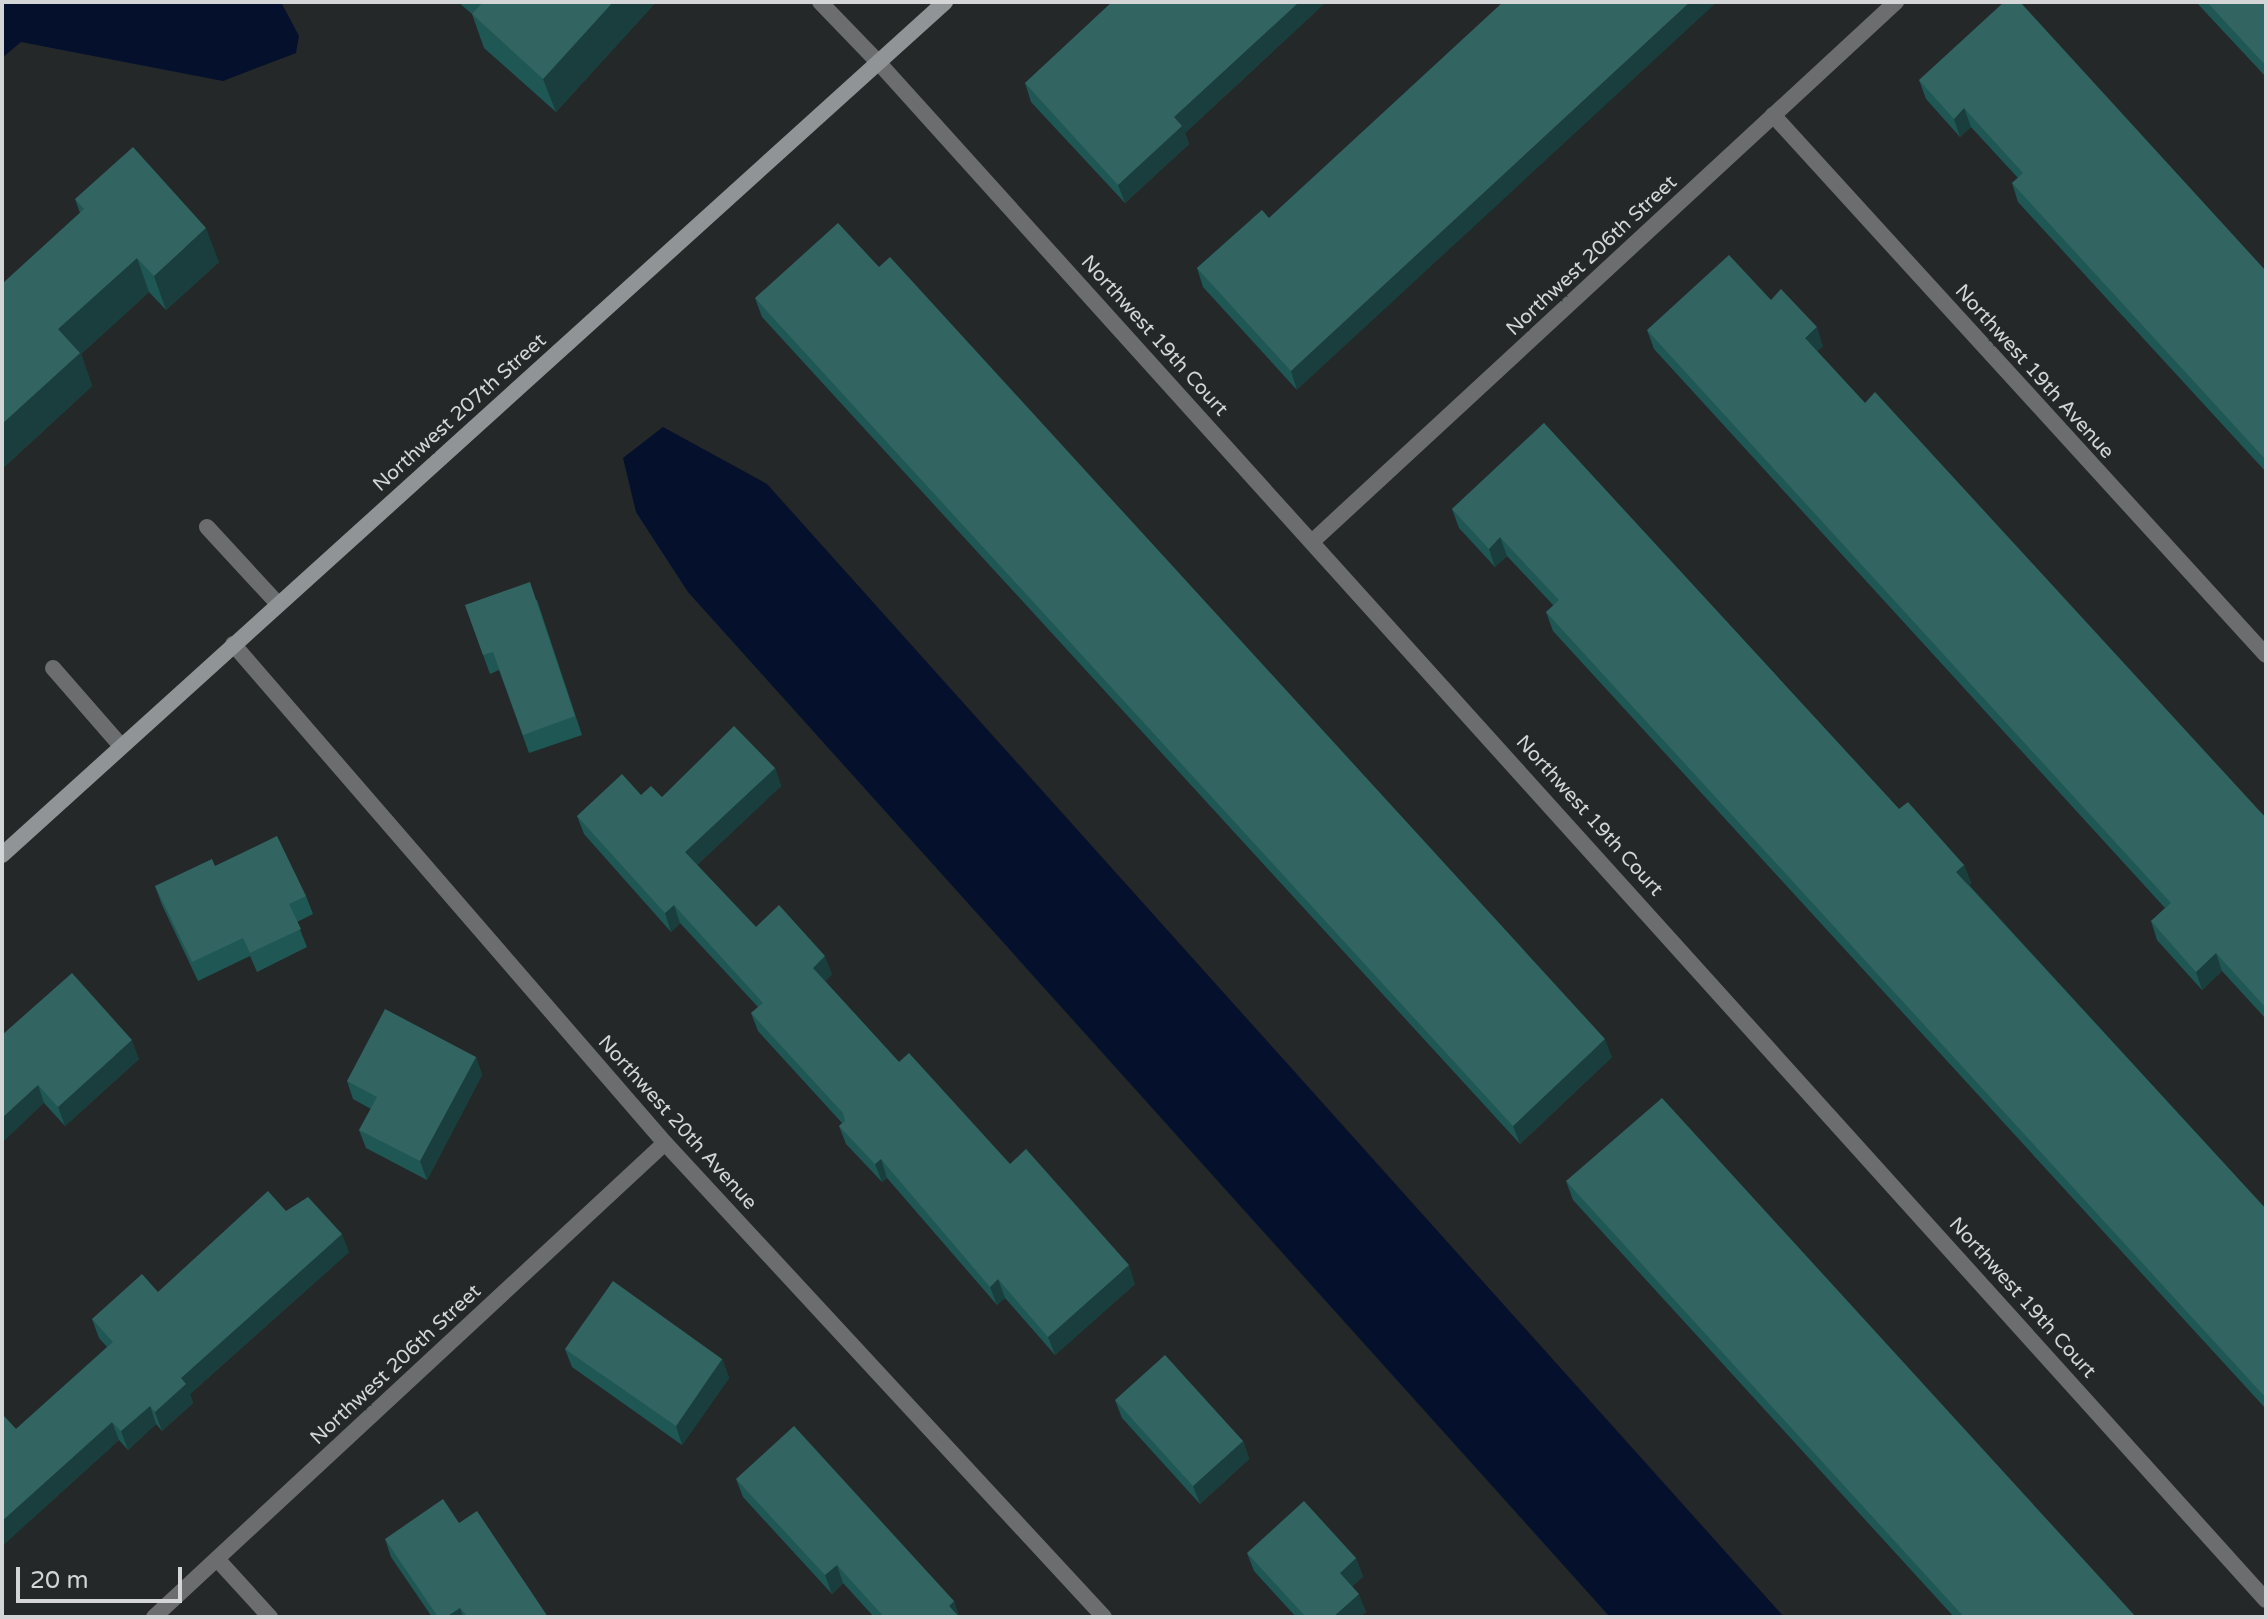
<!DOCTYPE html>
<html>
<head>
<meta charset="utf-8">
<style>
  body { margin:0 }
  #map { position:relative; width:2268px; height:1619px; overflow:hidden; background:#242829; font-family:"Varela Round",sans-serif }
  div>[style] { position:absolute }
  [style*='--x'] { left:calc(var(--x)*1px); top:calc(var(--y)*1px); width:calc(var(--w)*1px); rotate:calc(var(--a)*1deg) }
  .water>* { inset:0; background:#05102c }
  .lane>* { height:16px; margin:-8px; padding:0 8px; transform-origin:8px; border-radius:8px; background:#6b6d6e }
  .street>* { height:16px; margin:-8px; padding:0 8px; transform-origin:8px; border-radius:8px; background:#6b6d6e }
  .secondary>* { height:16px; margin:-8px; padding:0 8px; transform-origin:8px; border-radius:8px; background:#919496 }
  .wall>* { inset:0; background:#1f5754 }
  .shaded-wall>* { inset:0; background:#193e3d }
  .building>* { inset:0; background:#326462 }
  span { translate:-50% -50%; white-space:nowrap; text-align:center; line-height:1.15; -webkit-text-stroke:6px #242829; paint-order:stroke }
  .street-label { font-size:20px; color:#d3d5d6 }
  .frame { position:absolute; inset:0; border:4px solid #d3d5d6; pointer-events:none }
  .scale { position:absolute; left:16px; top:1567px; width:166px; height:36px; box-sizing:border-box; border:4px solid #d3d5d6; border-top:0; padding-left:10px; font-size:24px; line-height:28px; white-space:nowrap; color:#d3d5d6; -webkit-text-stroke:6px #242829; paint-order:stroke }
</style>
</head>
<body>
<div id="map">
  <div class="water">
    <i style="clip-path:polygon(2px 2px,281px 2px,299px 36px,296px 53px,223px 81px,21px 42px,2px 58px)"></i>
    <i style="clip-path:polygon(663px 427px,767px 484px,1784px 1617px,1610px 1617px,688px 592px,636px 512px,623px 458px)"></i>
  </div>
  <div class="lane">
    <i style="--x:820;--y:2;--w:85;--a:46"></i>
    <i style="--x:207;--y:527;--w:105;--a:47.3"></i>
    <i style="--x:53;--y:668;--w:103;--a:48.9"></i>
  </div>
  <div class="street">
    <i style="--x:879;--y:63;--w:2070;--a:47.94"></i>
    <i style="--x:1773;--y:115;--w:731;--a:47.61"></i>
    <i style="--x:1314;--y:540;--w:793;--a:-42.75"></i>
    <i style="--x:233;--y:644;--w:660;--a:49.12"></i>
    <i style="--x:665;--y:1143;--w:646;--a:47.2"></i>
    <i style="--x:217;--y:1559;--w:79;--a:47.6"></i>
    <i style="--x:154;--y:1617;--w:697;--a:-42.85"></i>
  </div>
  <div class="secondary">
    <i style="--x:2;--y:855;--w:1272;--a:-42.13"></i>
  </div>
  <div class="wall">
    <i style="clip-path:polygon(458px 2px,656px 2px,556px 112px,484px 48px,472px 14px)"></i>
    <i style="clip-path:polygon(1112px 2px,1326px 2px,1185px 133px,1189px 144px,1125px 203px,1031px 102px,1025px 83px)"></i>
    <i style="clip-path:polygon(2196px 2px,2266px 2px,2266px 77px)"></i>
    <i style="clip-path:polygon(1919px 80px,2266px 271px,2266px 472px,2018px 202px,2012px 183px,2018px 178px,1971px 127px,1960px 137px,1926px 99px)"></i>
    <i style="clip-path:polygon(75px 199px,219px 262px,166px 310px,149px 292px,81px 354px,92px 386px,2px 469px,2px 284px,80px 213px)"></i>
    <i style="clip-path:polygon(1262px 210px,1297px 390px,1203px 287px,1197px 268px)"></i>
    <i style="clip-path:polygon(755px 298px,1612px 1057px,1520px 1144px,762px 317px)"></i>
    <i style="clip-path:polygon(1771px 300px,1823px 346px,1817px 351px,1865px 403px,2266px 818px,2266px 1019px,2222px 971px,2202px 990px,2157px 940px,2151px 921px,2165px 908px,1654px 349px,1647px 330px)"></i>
    <i style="clip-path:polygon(1544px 423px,1899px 809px,1964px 865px,1971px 883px,1969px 885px,2266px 1209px,2266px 1409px,1553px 631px,1546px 612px,1554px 606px,1507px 556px,1495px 567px,1459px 528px,1452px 509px)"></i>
    <i style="clip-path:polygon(537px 600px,582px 735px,529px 753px,499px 670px,490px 674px,465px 605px)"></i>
    <i style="clip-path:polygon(775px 768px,781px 786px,697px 865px,756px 927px,832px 974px,825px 981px,899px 1062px,1010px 1164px,1135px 1284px,1055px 1355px,1005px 1298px,997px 1305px,887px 1178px,882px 1182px,846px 1144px,839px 1126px,842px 1123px,758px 1031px,751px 1013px,758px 1007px,680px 923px,671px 932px,584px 834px,577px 816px,641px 795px,662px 797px)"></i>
    <i style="clip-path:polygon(215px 866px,306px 896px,313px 914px,297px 922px,307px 947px,257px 972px,250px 956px,198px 981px,162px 905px,155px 886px)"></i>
    <i style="clip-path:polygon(2px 1035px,139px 1059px,65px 1126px,44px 1103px)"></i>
    <i style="clip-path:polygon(476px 1057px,482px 1075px,427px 1180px,366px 1148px,359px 1130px,371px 1109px,353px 1099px,347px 1081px)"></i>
    <i style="clip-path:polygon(1566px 1181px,2136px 1617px,1954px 1617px,1573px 1200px)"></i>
    <i style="clip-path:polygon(286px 1211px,349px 1252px,190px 1394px,193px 1403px,162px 1431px,156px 1424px,128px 1450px,119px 1440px,2px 1546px,2px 1414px,16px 1429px,107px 1347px,99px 1338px,92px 1319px,158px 1292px)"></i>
    <i style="clip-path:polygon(565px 1349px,722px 1359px,729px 1378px,682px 1445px,572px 1367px)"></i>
    <i style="clip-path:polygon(1115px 1400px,1243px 1441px,1249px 1459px,1200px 1504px,1122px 1418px)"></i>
    <i style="clip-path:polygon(736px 1479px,954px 1601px,959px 1617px,874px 1617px,843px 1583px,832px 1594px,743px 1497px)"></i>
    <i style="clip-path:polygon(459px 1523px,546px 1614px,548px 1617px,432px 1617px,391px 1557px,385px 1539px)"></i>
    <i style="clip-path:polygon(1247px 1553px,1356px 1558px,1363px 1577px,1352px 1586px,1366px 1612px,1360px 1617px,1296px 1617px,1254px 1571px)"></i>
  </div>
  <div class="shaded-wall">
    <i style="clip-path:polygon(613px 2px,656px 2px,556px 112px,543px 79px)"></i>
    <i style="clip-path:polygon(1299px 2px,1326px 2px,1185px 133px,1189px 144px,1125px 203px,1118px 185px,1174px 117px)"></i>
    <i style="clip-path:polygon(1690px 2px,1717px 2px,1297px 390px,1291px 371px)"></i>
    <i style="clip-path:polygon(1964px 108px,1971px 127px,1960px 137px,1954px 119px)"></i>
    <i style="clip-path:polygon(206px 228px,219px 262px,166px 310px,154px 276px)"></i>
    <i style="clip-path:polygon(137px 258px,149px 292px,81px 354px,92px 386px,2px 469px,2px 424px,58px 329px)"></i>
    <i style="clip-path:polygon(1817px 327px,1823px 346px,1812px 356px,1805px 338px)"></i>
    <i style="clip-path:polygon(1500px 537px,1507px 556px,1495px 567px,1489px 549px)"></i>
    <i style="clip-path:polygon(775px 768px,781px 786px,692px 870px,685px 852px)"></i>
    <i style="clip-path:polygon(1964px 865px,1971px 883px,1963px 890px,1956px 872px)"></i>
    <i style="clip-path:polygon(674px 905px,680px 923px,671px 932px,665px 913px)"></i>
    <i style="clip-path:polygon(2216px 953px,2222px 971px,2202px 990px,2196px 972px)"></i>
    <i style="clip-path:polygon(825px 956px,832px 974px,819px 986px,813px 968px)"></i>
    <i style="clip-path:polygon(1605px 1039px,1612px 1057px,1520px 1144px,1513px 1126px)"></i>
    <i style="clip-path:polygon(132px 1040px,139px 1059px,65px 1126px,58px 1107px)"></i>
    <i style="clip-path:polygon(476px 1057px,482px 1075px,427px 1180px,420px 1161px)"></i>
    <i style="clip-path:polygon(38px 1085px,44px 1103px,2px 1143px,2px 1118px)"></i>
    <i style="clip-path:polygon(881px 1159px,887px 1178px,882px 1182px,875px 1164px)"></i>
    <i style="clip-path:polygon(342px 1234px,349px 1252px,190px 1394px,193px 1403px,162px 1431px,155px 1412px,181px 1378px)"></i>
    <i style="clip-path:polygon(1129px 1265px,1135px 1284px,1055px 1355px,1048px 1337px)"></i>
    <i style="clip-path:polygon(998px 1279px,1005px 1298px,997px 1305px,990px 1287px)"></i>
    <i style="clip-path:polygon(722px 1359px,729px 1378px,682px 1445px,676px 1426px)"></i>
    <i style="clip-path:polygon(150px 1406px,156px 1424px,128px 1450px,121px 1431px)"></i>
    <i style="clip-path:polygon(112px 1422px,119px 1440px,2px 1546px,2px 1521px)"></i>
    <i style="clip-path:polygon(1243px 1441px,1249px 1459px,1200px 1504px,1193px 1486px)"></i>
    <i style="clip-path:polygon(1356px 1558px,1363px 1577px,1346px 1591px,1340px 1573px)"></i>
    <i style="clip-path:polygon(837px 1565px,843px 1583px,832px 1594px,825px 1575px)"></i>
    <i style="clip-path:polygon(1359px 1594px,1366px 1612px,1360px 1617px,1333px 1617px)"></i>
    <i style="clip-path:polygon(954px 1601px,959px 1617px,949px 1606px)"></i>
    <i style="clip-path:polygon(460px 1608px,463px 1617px,446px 1617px)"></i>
  </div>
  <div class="building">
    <i style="clip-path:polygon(483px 2px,613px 2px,543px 79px,472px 14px)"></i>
    <i style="clip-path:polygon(1112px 2px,1299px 2px,1174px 117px,1182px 126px,1118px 185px,1025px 83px)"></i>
    <i style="clip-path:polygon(1503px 2px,1690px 2px,1291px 371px,1197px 268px,1262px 210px,1269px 218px)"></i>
    <i style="clip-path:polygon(2004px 2px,2020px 2px,2266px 271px,2266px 460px,2012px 183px,2023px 173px,1964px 108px,1954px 119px,1919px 80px)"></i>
    <i style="clip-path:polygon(2207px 2px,2266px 2px,2266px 66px)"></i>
    <i style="clip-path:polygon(133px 147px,206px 228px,154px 276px,137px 258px,58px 329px,80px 353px,2px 424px,2px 284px,84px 209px,75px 199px)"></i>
    <i style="clip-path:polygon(838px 223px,879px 267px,890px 257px,1605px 1039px,1513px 1126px,755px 298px)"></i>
    <i style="clip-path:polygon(1729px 255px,1771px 300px,1781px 289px,1817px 327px,1805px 338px,1865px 403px,1875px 392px,2266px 818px,2266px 1008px,2216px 953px,2196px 972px,2151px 921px,2171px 903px,1647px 330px)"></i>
    <i style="clip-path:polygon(1544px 423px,1899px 809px,1908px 802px,1964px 865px,1956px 872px,2266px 1209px,2266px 1398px,1546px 612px,1559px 600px,1500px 537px,1489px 549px,1452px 509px)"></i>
    <i style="clip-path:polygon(530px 582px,575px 716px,523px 735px,493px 652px,483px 655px,465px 605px)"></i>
    <i style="clip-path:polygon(734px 726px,775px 768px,685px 852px,756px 927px,779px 905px,825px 956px,813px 968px,899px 1062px,909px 1053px,1010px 1164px,1026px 1149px,1129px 1265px,1048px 1337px,998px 1279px,990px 1287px,881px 1159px,875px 1164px,839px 1126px,845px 1121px,843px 1113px,751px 1013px,763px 1003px,674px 905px,665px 913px,577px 816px,622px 774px,641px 795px,651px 786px,662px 797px)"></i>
    <i style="clip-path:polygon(277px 836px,306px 896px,289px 904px,301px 929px,250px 953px,243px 938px,192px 962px,155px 886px,212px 859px,215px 866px)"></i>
    <i style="clip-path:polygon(72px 973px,132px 1040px,58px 1107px,38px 1085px,2px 1118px,2px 1035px)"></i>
    <i style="clip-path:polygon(385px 1009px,476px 1057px,420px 1161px,359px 1130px,377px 1097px,347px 1081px)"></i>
    <i style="clip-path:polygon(1662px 1098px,2136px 1617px,1964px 1617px,1566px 1181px)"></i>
    <i style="clip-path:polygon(268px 1191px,286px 1211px,308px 1197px,342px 1234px,181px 1378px,186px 1384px,155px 1412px,150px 1406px,121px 1431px,112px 1422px,2px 1521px,2px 1414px,16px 1429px,113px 1342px,92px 1319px,142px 1274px,158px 1292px)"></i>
    <i style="clip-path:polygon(613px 1281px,722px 1359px,676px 1426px,565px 1349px)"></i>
    <i style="clip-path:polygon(1165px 1355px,1243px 1441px,1193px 1486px,1115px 1400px)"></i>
    <i style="clip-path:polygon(794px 1426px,954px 1601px,949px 1606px,959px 1617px,884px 1617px,837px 1565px,825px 1575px,736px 1479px)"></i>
    <i style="clip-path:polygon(443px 1499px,459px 1523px,477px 1511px,546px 1614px,544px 1617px,468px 1617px,460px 1608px,446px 1617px,438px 1617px,385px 1539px)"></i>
    <i style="clip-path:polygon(1304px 1501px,1356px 1558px,1340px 1573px,1359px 1594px,1333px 1617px,1306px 1617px,1247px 1553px)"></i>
  </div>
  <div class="street-label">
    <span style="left:1592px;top:256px;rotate:-43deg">Northwest 206th Street</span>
    <span style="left:1154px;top:336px;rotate:48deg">Northwest 19th Court</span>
    <span style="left:2034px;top:372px;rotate:48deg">Northwest 19th Avenue</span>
    <span style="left:460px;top:413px;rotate:-42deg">Northwest 207th Street</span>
    <span style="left:1589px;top:816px;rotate:48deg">Northwest 19th Court</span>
    <span style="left:677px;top:1123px;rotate:48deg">Northwest 20th Avenue</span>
    <span style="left:2022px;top:1298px;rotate:48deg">Northwest 19th Court</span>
    <span style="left:396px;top:1365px;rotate:-43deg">Northwest 206th Street</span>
  </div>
  <div class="frame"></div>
  <div class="scale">20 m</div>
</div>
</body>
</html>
